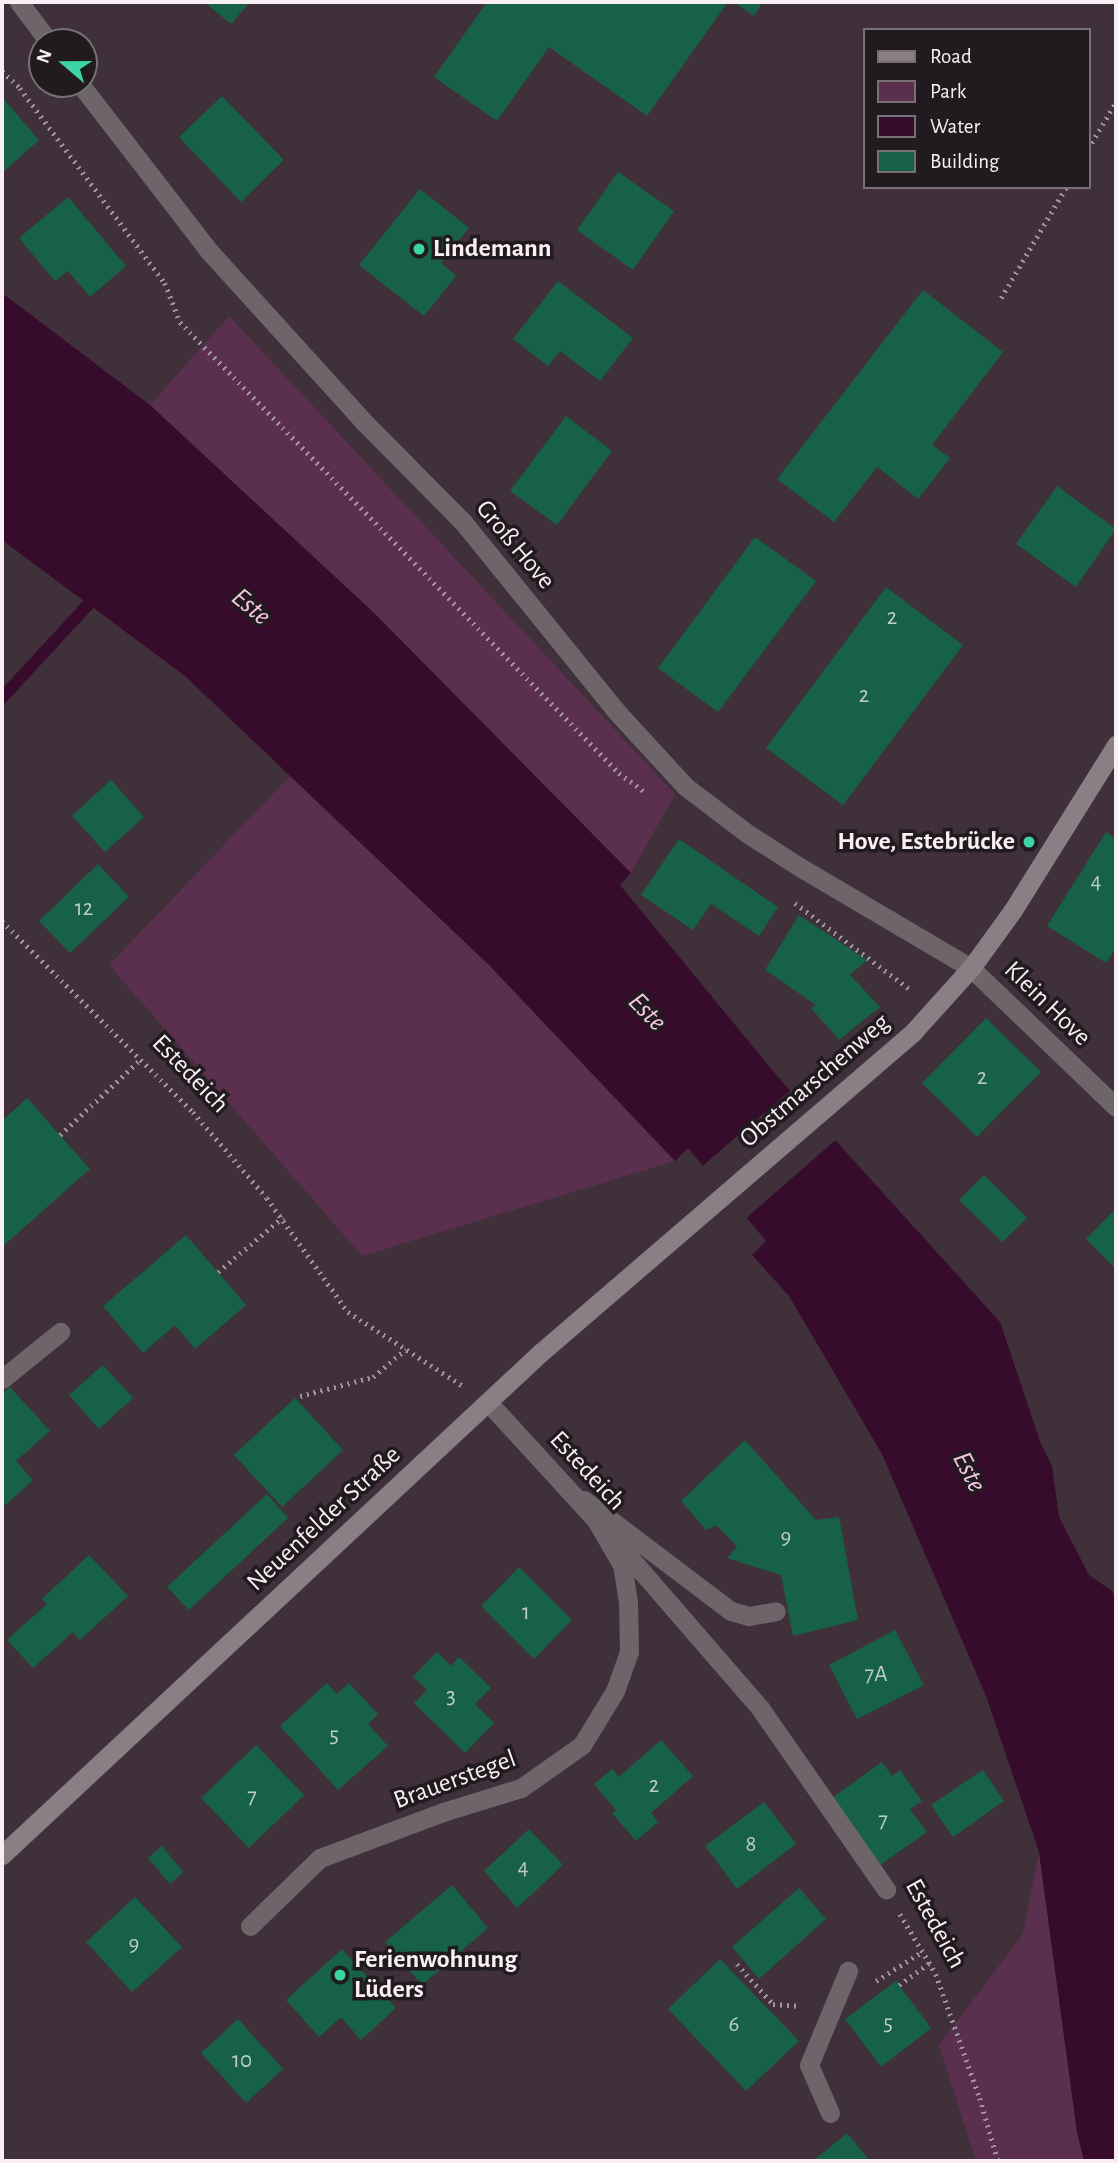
<!DOCTYPE html>
<html>
<head>
<meta charset="utf-8">
<style>
  body { margin:0 }
  #map { position:relative; width:1118px; height:2163px; overflow:hidden; background:#3f303a; font-family:"Alegreya Sans",sans-serif }
  div>[style] { position:absolute }
  [style*='--x'] { left:calc(var(--x)*1px); top:calc(var(--y)*1px); width:calc(var(--w)*1px); rotate:calc(var(--a)*1deg) }
  .green>* { inset:0; background:#5b304e }
  .water>* { inset:0; background:#370b2c }
  .pier>* { inset:0; background:#3f303a }
  .stream>* { height:12px; margin:-6px; padding:0 6px; transform-origin:6px; border-radius:6px; background:#370b2c }
  .building>* { inset:0; background:#176149 }
  .path>* { height:4.5px; margin-top:-2.25px; transform-origin:0; background:repeating-linear-gradient(90deg,#a0939b 0 2px,transparent 0 7px) }
  .service>* { height:19px; margin:-9.5px; padding:0 9.5px; transform-origin:9.5px; border-radius:9.5px; background:#6d656a }
  .minor>* { height:19px; margin:-9.5px; padding:0 9.5px; transform-origin:9.5px; border-radius:9.5px; background:#6d656a }
  .tertiary>* { height:19px; margin:-9.5px; padding:0 9.5px; transform-origin:9.5px; border-radius:9.5px; background:#6d656a }
  .secondary>* { height:19px; margin:-9.5px; padding:0 9.5px; transform-origin:9.5px; border-radius:9.5px; background:#8b7f86 }
  .dots>* { width:19px; height:19px; translate:-50% -50%; box-sizing:border-box; border:4px solid #211b1f; border-radius:50% }
  span { translate:-50% -50%; white-space:nowrap; text-align:center; line-height:1.15; -webkit-text-stroke:7px #211b1f; paint-order:stroke }
  .number-label { font-size:23px; color:#c0ccca }
  .number-label span { -webkit-text-stroke-width:0 }
  .poi-label { font-size:26px; color:#f9eff5; font-weight:700 }
  .left { translate:0 -50%; text-align:left }
  .right { translate:-100% -50%; text-align:right }
  .street-label { font-size:26px; color:#f9eff5 }
  .water-label { font-size:28px; color:#f6c6e5; font-style:italic }
  .frame { position:absolute; inset:0; border:4px solid #f9eff5; pointer-events:none }
  .legend { position:absolute; left:863px; top:28px; width:228px; height:161px; box-sizing:border-box; background:#211b1f; border:2px solid #777075; margin:0; padding:9px 12px; list-style:none; font-size:21px; color:#f9eff5 }
  .legend li { display:flex; align-items:center; gap:14px; height:35px }
  .legend b { width:35px; border:2px solid #777075 }
  .north { position:absolute; left:28px; top:28px; width:70px; height:70px; box-sizing:border-box; background:#211b1f; border:2px solid #777075; border-radius:50%; rotate:290deg; font-size:19px; font-weight:700; line-height:28px; text-align:center; color:#f9eff5 }
  .north::after { content:''; display:block; margin:auto; width:24px; height:32px; background:#3cd4a4; clip-path:polygon(50% 0,100% 100%,50% 72%,0 100%) }
</style>
</head>
<body>
<div id="map">
  <div class="green">
    <i style="clip-path:polygon(229px 316px,675px 794px,631px 873px,373px 612px,150px 405px)"></i>
    <i style="clip-path:polygon(290px 776px,489px 965px,675px 1161px,362px 1256px,109px 965px)"></i>
    <i style="clip-path:polygon(1039px 1852px,1077px 2132px,1084px 2161px,976px 2161px,939px 2045px,1023px 1934px)"></i>
  </div>
  <div class="water">
    <i style="clip-path:polygon(2px 293px,150px 405px,373px 612px,631px 873px,620px 885px,778px 1077px,1000px 1322px,1041px 1444px,1052px 1466px,1059px 1517px,1089px 1575px,1112px 1591px,1116px 1601px,1116px 2161px,1084px 2161px,1077px 2132px,1039px 1852px,986px 1696px,882px 1454px,789px 1296px,752px 1255px,766px 1241px,688px 1148px,675px 1161px,489px 965px,185px 676px,2px 540px)"></i>
  </div>
  <div class="pier">
    <i style="clip-path:polygon(793px 1088px,838px 1138px,744px 1220px,700px 1168px)"></i>
  </div>
  <div class="stream">
    <i style="--x:2;--y:698;--w:143;--a:-47.3"></i>
  </div>
  <div class="building">
    <i style="clip-path:polygon(204px 2px,250px 2px,231px 24px)"></i>
    <i style="clip-path:polygon(487px 2px,728px 2px,647px 116px,549px 47px,497px 121px,434px 77px)"></i>
    <i style="clip-path:polygon(734px 2px,763px 2px,754px 16px)"></i>
    <i style="clip-path:polygon(222px 96px,284px 160px,241px 202px,179px 137px)"></i>
    <i style="clip-path:polygon(2px 97px,39px 140px,2px 173px)"></i>
    <i style="clip-path:polygon(618px 172px,674px 211px,633px 270px,577px 230px)"></i>
    <i style="clip-path:polygon(420px 189px,469px 228px,441px 263px,456px 276px,424px 316px,359px 265px)"></i>
    <i style="clip-path:polygon(68px 197px,126px 266px,90px 297px,68px 271px,55px 281px,19px 238px)"></i>
    <i style="clip-path:polygon(558px 281px,633px 338px,600px 381px,560px 351px,548px 366px,513px 339px)"></i>
    <i style="clip-path:polygon(923px 290px,1003px 352px,932px 445px,950px 458px,918px 499px,877px 467px,834px 522px,777px 479px)"></i>
    <i style="clip-path:polygon(566px 416px,612px 451px,557px 525px,510px 491px)"></i>
    <i style="clip-path:polygon(1057px 486px,1116px 529px,1076px 587px,1016px 544px)"></i>
    <i style="clip-path:polygon(755px 537px,816px 581px,718px 712px,658px 668px)"></i>
    <i style="clip-path:polygon(886px 587px,963px 645px,843px 805px,766px 748px)"></i>
    <i style="clip-path:polygon(111px 780px,144px 817px,105px 852px,72px 816px)"></i>
    <i style="clip-path:polygon(1106px 832px,1116px 839px,1116px 948px,1106px 963px,1047px 926px)"></i>
    <i style="clip-path:polygon(679px 839px,778px 907px,759px 936px,711px 904px,693px 930px,641px 895px)"></i>
    <i style="clip-path:polygon(98px 864px,129px 897px,70px 953px,39px 921px)"></i>
    <i style="clip-path:polygon(799px 915px,867px 960px,850px 975px,880px 1007px,839px 1040px,811px 1008px,816px 1005px,765px 970px)"></i>
    <i style="clip-path:polygon(986px 1018px,1041px 1072px,977px 1137px,922px 1083px)"></i>
    <i style="clip-path:polygon(27px 1098px,90px 1169px,2px 1247px,2px 1121px)"></i>
    <i style="clip-path:polygon(984px 1175px,1027px 1218px,1002px 1242px,959px 1200px)"></i>
    <i style="clip-path:polygon(1116px 1208px,1116px 1269px,1086px 1239px)"></i>
    <i style="clip-path:polygon(186px 1235px,246px 1305px,195px 1349px,175px 1325px,143px 1353px,103px 1306px)"></i>
    <i style="clip-path:polygon(103px 1365px,133px 1398px,99px 1429px,69px 1395px)"></i>
    <i style="clip-path:polygon(10px 1387px,50px 1431px,16px 1461px,33px 1480px,2px 1508px,2px 1394px)"></i>
    <i style="clip-path:polygon(295px 1398px,343px 1450px,282px 1507px,234px 1455px)"></i>
    <i style="clip-path:polygon(745px 1440px,816px 1520px,839px 1517px,858px 1620px,793px 1636px,781px 1575px,727px 1558px,737px 1546px,716px 1525px,706px 1530px,681px 1501px)"></i>
    <i style="clip-path:polygon(267px 1494px,288px 1518px,189px 1610px,167px 1587px)"></i>
    <i style="clip-path:polygon(89px 1555px,128px 1596px,80px 1640px,73px 1632px,33px 1668px,7px 1640px,47px 1604px,42px 1599px)"></i>
    <i style="clip-path:polygon(519px 1567px,572px 1620px,534px 1659px,481px 1606px)"></i>
    <i style="clip-path:polygon(895px 1630px,924px 1685px,857px 1719px,829px 1665px)"></i>
    <i style="clip-path:polygon(437px 1652px,451px 1666px,459px 1657px,491px 1688px,475px 1704px,494px 1723px,465px 1753px,414px 1703px,427px 1690px,413px 1677px)"></i>
    <i style="clip-path:polygon(327px 1683px,337px 1694px,349px 1683px,378px 1714px,368px 1724px,388px 1746px,338px 1790px,280px 1726px)"></i>
    <i style="clip-path:polygon(661px 1740px,693px 1776px,651px 1813px,658px 1822px,636px 1841px,612px 1813px,616px 1810px,594px 1784px,612px 1769px,619px 1777px)"></i>
    <i style="clip-path:polygon(256px 1745px,304px 1795px,249px 1848px,201px 1798px)"></i>
    <i style="clip-path:polygon(882px 1762px,892px 1776px,900px 1770px,922px 1801px,910px 1809px,927px 1832px,880px 1865px,832px 1798px)"></i>
    <i style="clip-path:polygon(983px 1770px,1004px 1801px,953px 1837px,931px 1805px)"></i>
    <i style="clip-path:polygon(764px 1802px,796px 1844px,737px 1889px,705px 1846px)"></i>
    <i style="clip-path:polygon(529px 1829px,563px 1865px,517px 1908px,484px 1871px)"></i>
    <i style="clip-path:polygon(162px 1846px,183px 1872px,170px 1884px,148px 1858px)"></i>
    <i style="clip-path:polygon(452px 1885px,488px 1928px,422px 1985px,385px 1942px)"></i>
    <i style="clip-path:polygon(799px 1888px,826px 1919px,759px 1979px,732px 1947px)"></i>
    <i style="clip-path:polygon(135px 1897px,182px 1947px,132px 1992px,86px 1942px)"></i>
    <i style="clip-path:polygon(342px 1949px,396px 2008px,361px 2040px,341px 2017px,319px 2037px,286px 2000px)"></i>
    <i style="clip-path:polygon(720px 1959px,799px 2041px,746px 2091px,668px 2009px)"></i>
    <i style="clip-path:polygon(896px 1981px,931px 2028px,881px 2067px,845px 2019px)"></i>
    <i style="clip-path:polygon(238px 2019px,283px 2069px,246px 2103px,201px 2053px)"></i>
    <i style="clip-path:polygon(847px 2133px,870px 2161px,813px 2161px)"></i>
  </div>
  <div class="path">
    <i style="--x:2;--y:71;--w:25;--a:43"></i>
    <i style="--x:20;--y:88;--w:243;--a:53.4"></i>
    <i style="--x:165;--y:283;--w:42;--a:69"></i>
    <i style="--x:180;--y:322;--w:629;--a:45.77"></i>
    <i style="--x:619;--y:773;--w:34;--a:36"></i>
    <i style="--x:1088;--y:149;--w:55;--a:-59.2"></i>
    <i style="--x:1001;--y:298;--w:129;--a:-59.6"></i>
    <i style="--x:795;--y:903;--w:145;--a:36.9"></i>
    <i style="--x:2;--y:921;--w:270;--a:45"></i>
    <i style="--x:193;--y:1112;--w:113;--a:49.3"></i>
    <i style="--x:267;--y:1198;--w:140;--a:54.6"></i>
    <i style="--x:348;--y:1312;--w:137;--a:32.8"></i>
    <i style="--x:60;--y:1135;--w:110;--a:-43.2"></i>
    <i style="--x:218;--y:1272;--w:85;--a:-40.2"></i>
    <i style="--x:300;--y:1396;--w:75;--a:-14.6"></i>
    <i style="--x:373;--y:1377;--w:43;--a:-40.3"></i>
    <i style="--x:900;--y:1914;--w:70;--a:59"></i>
    <i style="--x:936;--y:1974;--w:132;--a:70.5"></i>
    <i style="--x:980;--y:2098;--w:66;--a:74.1"></i>
    <i style="--x:737;--y:1964;--w:54;--a:48"></i>
    <i style="--x:773;--y:2004;--w:28;--a:4"></i>
    <i style="--x:876;--y:1981;--w:54;--a:-32.2"></i>
    <i style="--x:899;--y:1985;--w:37;--a:-36"></i>
  </div>
  <div class="service">
    <i style="--x:2;--y:1379;--w:75;--a:-39"></i>
    <i style="--x:584;--y:1500;--w:184;--a:37.1"></i>
    <i style="--x:731;--y:1611;--w:19;--a:16"></i>
    <i style="--x:749;--y:1616;--w:27;--a:-10"></i>
    <i style="--x:611;--y:1536;--w:228;--a:49.1"></i>
    <i style="--x:760;--y:1708;--w:221;--a:55.2"></i>
    <i style="--x:830;--y:2113;--w:52;--a:-113.6"></i>
    <i style="--x:809;--y:2065;--w:102;--a:-67.5"></i>
  </div>
  <div class="minor">
    <i style="--x:19;--y:2;--w:50;--a:53.1"></i>
    <i style="--x:80;--y:84;--w:211;--a:52.3"></i>
    <i style="--x:209;--y:251;--w:231;--a:47.8"></i>
    <i style="--x:364;--y:422;--w:141;--a:45.3"></i>
    <i style="--x:463;--y:522;--w:243;--a:51"></i>
    <i style="--x:616;--y:711;--w:103;--a:47.4"></i>
    <i style="--x:686;--y:787;--w:78;--a:37.2"></i>
    <i style="--x:748;--y:834;--w:65;--a:32.5"></i>
    <i style="--x:803;--y:869;--w:195;--a:30.5"></i>
    <i style="--x:250;--y:1926;--w:98;--a:-44.2"></i>
    <i style="--x:320;--y:1858;--w:131;--a:-20.5"></i>
    <i style="--x:443;--y:1812;--w:82;--a:-17.1"></i>
    <i style="--x:521;--y:1788;--w:75;--a:-35.2"></i>
    <i style="--x:582;--y:1745;--w:63;--a:-58.6"></i>
    <i style="--x:615;--y:1691;--w:41;--a:-70.3"></i>
    <i style="--x:629;--y:1652;--w:50;--a:-91.1"></i>
    <i style="--x:628;--y:1602;--w:37;--a:-99"></i>
    <i style="--x:622;--y:1565;--w:52;--a:-120"></i>
    <i style="--x:596;--y:1520;--w:160;--a:-132.5"></i>
  </div>
  <div class="tertiary">
    <i style="--x:971;--y:968;--w:201;--a:43.8"></i>
  </div>
  <div class="secondary">
    <i style="--x:2;--y:1855;--w:734;--a:-43.01"></i>
    <i style="--x:539;--y:1354;--w:495;--a:-40.7"></i>
    <i style="--x:914;--y:1031;--w:85;--a:-47.9"></i>
    <i style="--x:971;--y:968;--w:72;--a:-54.1"></i>
    <i style="--x:1013;--y:910;--w:195;--a:-58"></i>
  </div>
  <div class="dots">
    <i style="left:419px;top:249px;background:#3cd4a4"></i>
    <i style="left:1029px;top:842px;background:#3cd4a4"></i>
    <i style="left:340px;top:1975px;background:#3cd4a4"></i>
  </div>
  <div class="number-label">
    <span style="left:892px;top:618px">2</span>
    <span style="left:864px;top:696px">2</span>
    <span style="left:1096px;top:882px">4</span>
    <span style="left:84px;top:909px">12</span>
    <span style="left:982px;top:1078px">2</span>
    <span style="left:786px;top:1538px">9</span>
    <span style="left:526px;top:1613px">1</span>
    <span style="left:876px;top:1675px">7A</span>
    <span style="left:451px;top:1697px">3</span>
    <span style="left:334px;top:1736px">5</span>
    <span style="left:654px;top:1786px">2</span>
    <span style="left:252px;top:1797px">7</span>
    <span style="left:883px;top:1821px">7</span>
    <span style="left:751px;top:1845px">8</span>
    <span style="left:523px;top:1868px">4</span>
    <span style="left:134px;top:1945px">9</span>
    <span style="left:888px;top:2024px">5</span>
    <span style="left:734px;top:2025px">6</span>
    <span style="left:242px;top:2061px">10</span>
  </div>
  <div class="poi-label">
    <span class="left" style="left:433px;top:249px">Lindemann</span>
    <span class="right" style="left:1015px;top:842px">Hove, Estebrücke</span>
    <span class="left" style="left:354px;top:1975px">Ferienwohnung<br>Lüders</span>
  </div>
  <div class="street-label">
    <span style="left:515px;top:545px;rotate:50deg">Groß Hove</span>
    <span style="left:1047px;top:1004px;rotate:44deg">Klein Hove</span>
    <span style="left:190px;top:1074px;rotate:46deg">Estedeich</span>
    <span style="left:815px;top:1081px;rotate:-41deg">Obstmarschenweg</span>
    <span style="left:587px;top:1471px;rotate:47deg">Estedeich</span>
    <span style="left:324px;top:1519px;rotate:-43deg">Neuenfelder Straße</span>
    <span style="left:455px;top:1780px;rotate:-20deg">Brauerstegel</span>
    <span style="left:935px;top:1924px;rotate:61deg">Estedeich</span>
  </div>
  <div class="water-label">
    <span style="left:251px;top:607px;rotate:40deg">Este</span>
    <span style="left:647px;top:1012px;rotate:46deg">Este</span>
    <span style="left:969px;top:1472px;rotate:63deg">Este</span>
  </div>
  <div class="frame"></div>
  <ul class="legend">
  <li><b style="height:9px;background:#8b7f86"></b>Road</li>
  <li><b style="height:19px;background:#5b304e"></b>Park</li>
  <li><b style="height:19px;background:#370b2c"></b>Water</li>
  <li><b style="height:19px;background:#176149"></b>Building</li>
  </ul>
  <div class="north">N</div>
</div>
</body>
</html>
